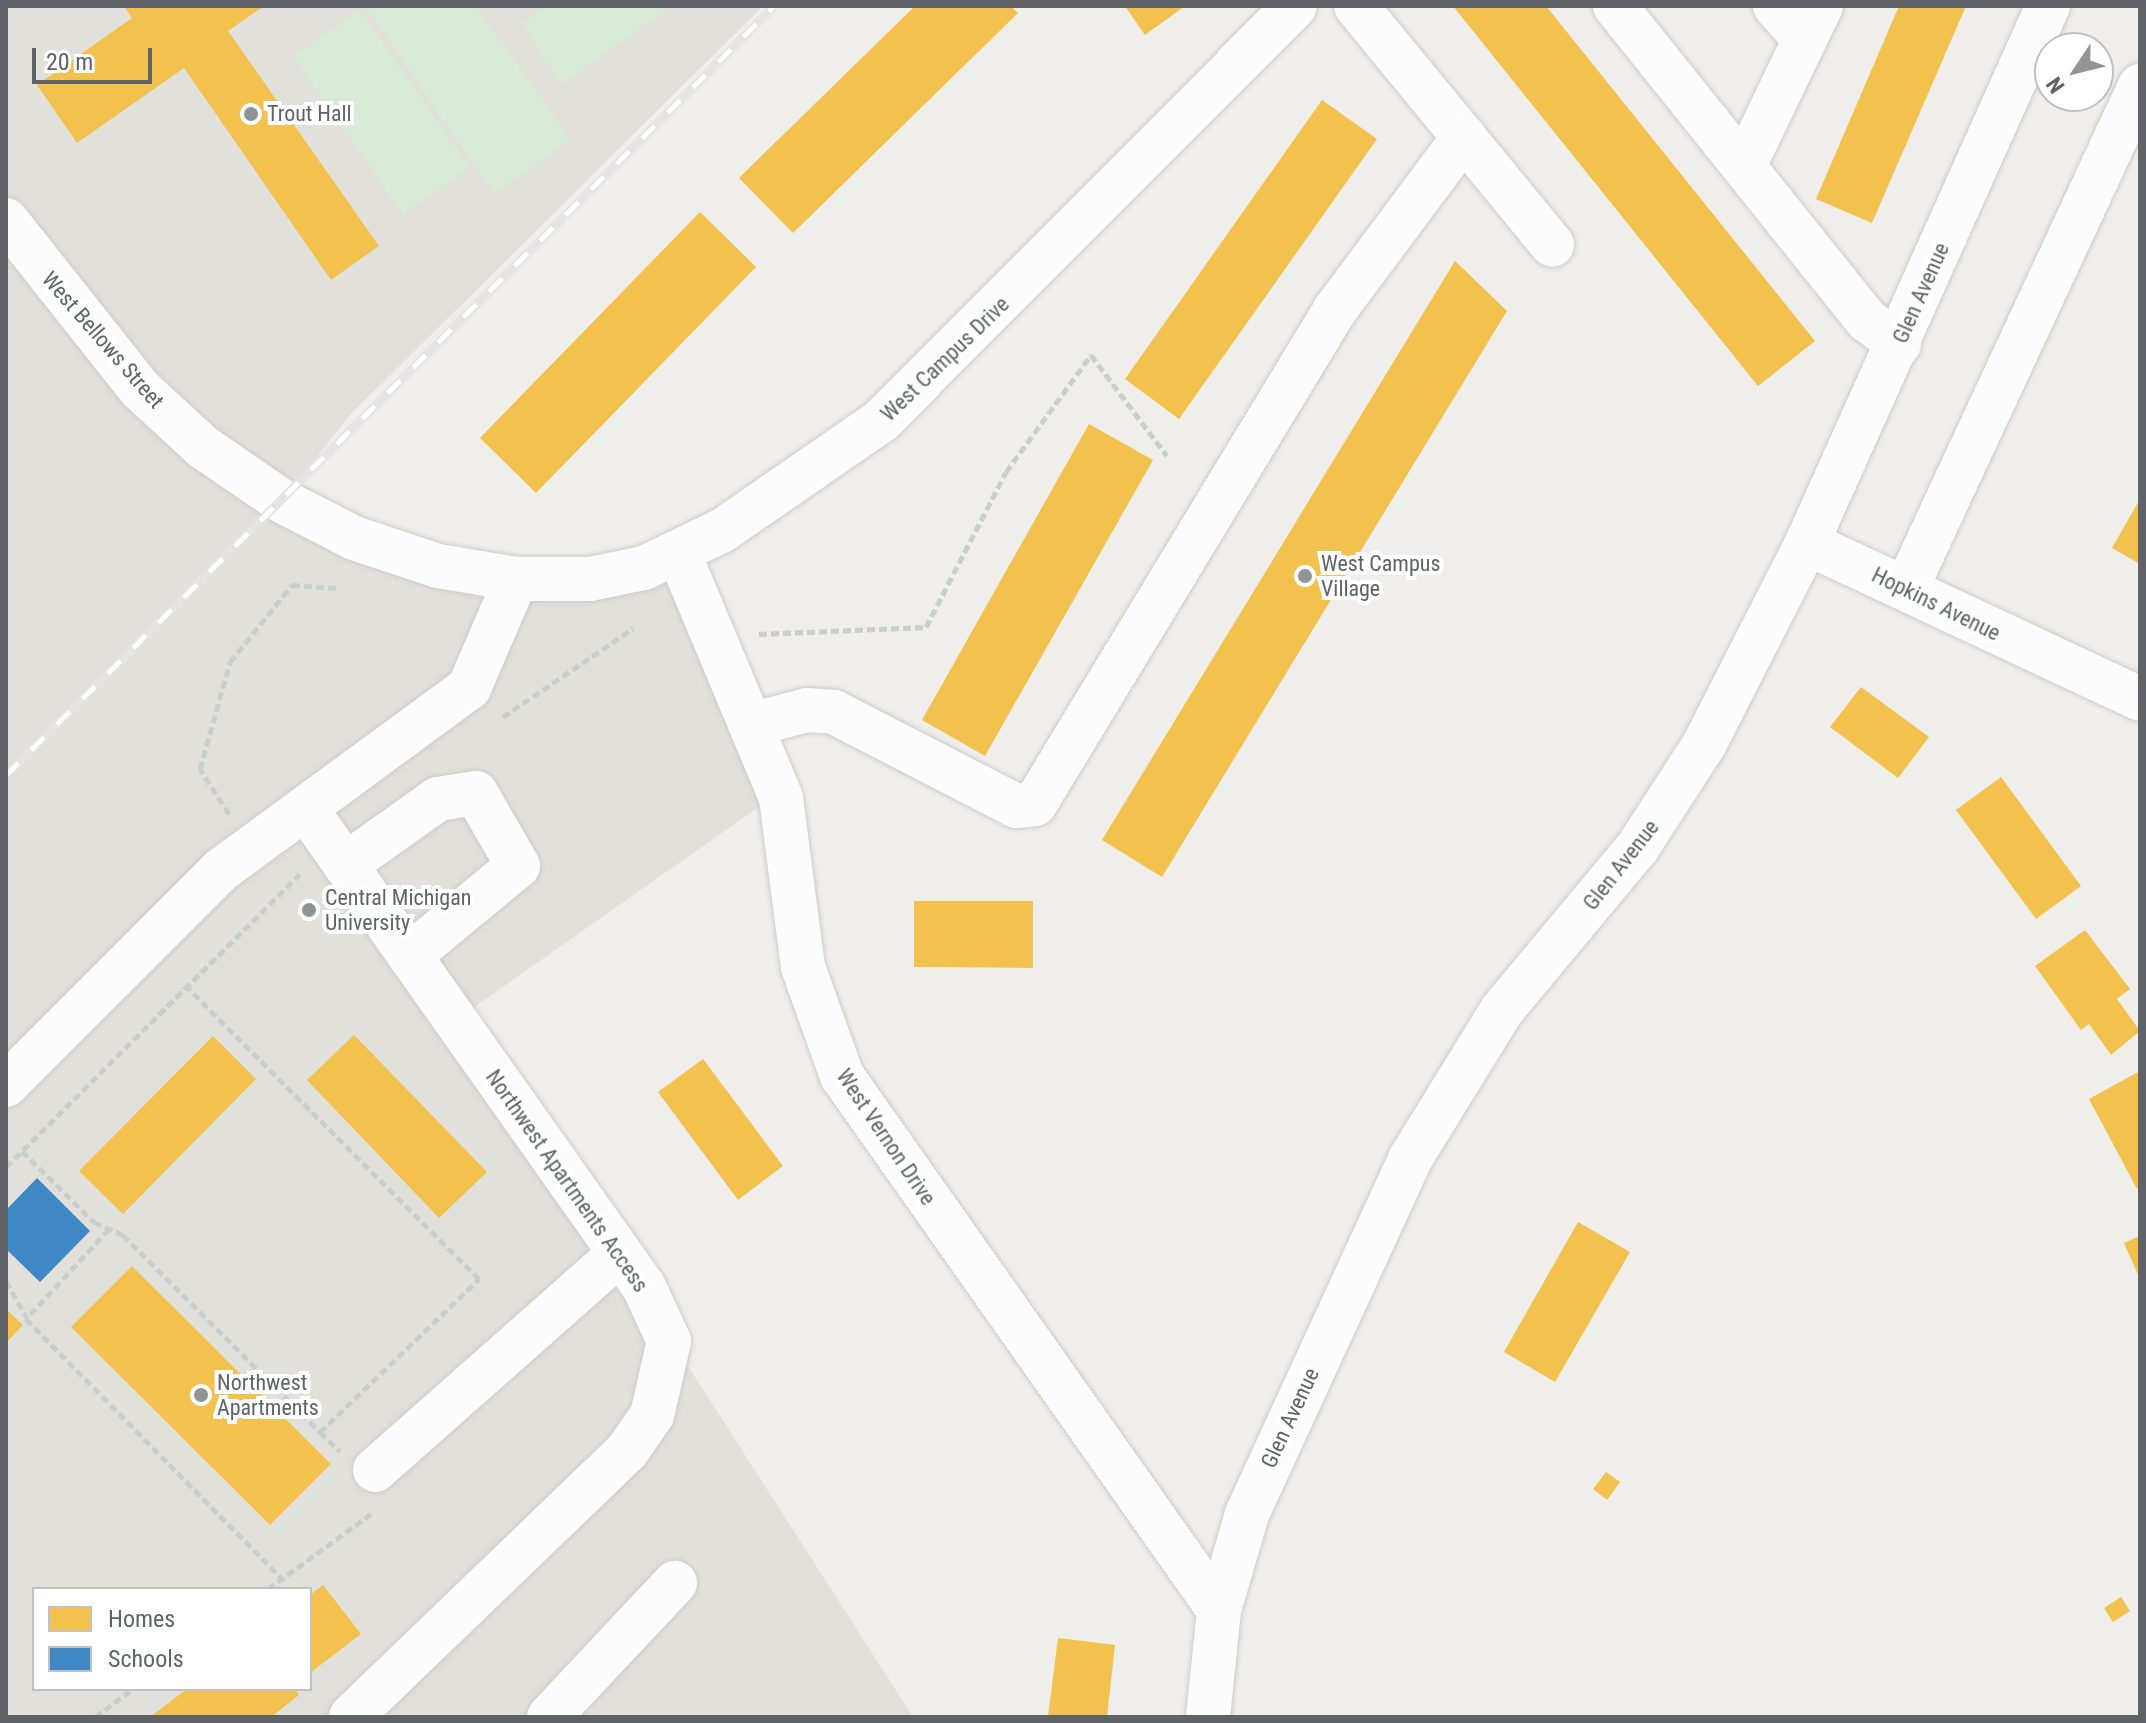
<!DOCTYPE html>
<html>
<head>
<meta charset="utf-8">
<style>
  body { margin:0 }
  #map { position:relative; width:2146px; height:1723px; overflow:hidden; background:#efeeea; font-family:"Roboto Condensed",sans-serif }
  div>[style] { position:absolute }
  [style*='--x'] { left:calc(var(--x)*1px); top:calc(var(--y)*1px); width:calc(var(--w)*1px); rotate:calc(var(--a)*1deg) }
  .education>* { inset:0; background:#e2e0da }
  .green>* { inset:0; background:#d8ebd6 }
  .homes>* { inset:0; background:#f2c14e }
  .schools>* { inset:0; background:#3f88c5 }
  .path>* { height:5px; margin-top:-2.5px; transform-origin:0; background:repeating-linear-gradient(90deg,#cacfcc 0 8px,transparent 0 12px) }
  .roads { filter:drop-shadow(0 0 2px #cbcccc) drop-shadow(0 0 2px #cbcccc) }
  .minor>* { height:44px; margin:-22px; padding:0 22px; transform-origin:22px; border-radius:22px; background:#fdfcfc }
  .rail>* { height:9px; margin-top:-4.5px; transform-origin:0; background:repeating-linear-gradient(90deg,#fff 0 18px,#e4e4e4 0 36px); box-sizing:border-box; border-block:2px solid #e4e4e4 }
  .dots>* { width:22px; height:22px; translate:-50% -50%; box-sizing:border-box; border:4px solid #fff; border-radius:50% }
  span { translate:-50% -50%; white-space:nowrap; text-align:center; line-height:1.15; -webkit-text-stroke:8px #fff; paint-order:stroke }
  .poi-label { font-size:22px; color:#5f6368 }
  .left { translate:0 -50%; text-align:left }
  .street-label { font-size:22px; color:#5f6368 }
  .frame { position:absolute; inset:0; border:8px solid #5f6368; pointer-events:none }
  .legend { position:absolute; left:32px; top:1587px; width:280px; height:104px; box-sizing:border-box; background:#fff; border:2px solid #bfc1c3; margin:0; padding:10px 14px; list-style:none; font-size:24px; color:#5f6368 }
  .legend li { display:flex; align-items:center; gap:16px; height:40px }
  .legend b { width:40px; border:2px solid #bfc1c3 }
  .north { position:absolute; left:2034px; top:32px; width:80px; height:80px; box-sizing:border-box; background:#fff; border:2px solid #bfc1c3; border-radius:50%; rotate:235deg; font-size:22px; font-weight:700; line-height:32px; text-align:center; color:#5f6368 }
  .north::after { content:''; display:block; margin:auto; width:28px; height:36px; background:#919496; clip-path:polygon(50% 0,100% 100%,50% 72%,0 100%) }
  .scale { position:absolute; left:32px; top:48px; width:120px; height:36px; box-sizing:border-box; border:4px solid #5f6368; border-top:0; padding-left:10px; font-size:24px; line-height:28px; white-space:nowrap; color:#5f6368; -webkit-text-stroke:6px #fff; paint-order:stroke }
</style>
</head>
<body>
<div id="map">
  <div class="education">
    <i style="clip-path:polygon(evenodd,6px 6px,763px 6px,349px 416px,286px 497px,476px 574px,679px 554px,760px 806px,463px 1015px,913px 1717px,6px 1717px,6px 6px,34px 1589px,310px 1589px,310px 1689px,34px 1689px,34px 1589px)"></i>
  </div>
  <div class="green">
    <i style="clip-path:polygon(475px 6px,571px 139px,494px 194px,366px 7px)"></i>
    <i style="clip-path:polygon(546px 6px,672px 6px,561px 84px,522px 23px)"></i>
    <i style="clip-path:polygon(360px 10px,469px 167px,403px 215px,294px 57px)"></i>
  </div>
  <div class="homes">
    <i style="clip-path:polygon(124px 6px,264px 6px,228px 31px,379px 246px,331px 280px,184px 68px,77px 143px,37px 85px,132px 18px)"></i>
    <i style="clip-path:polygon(915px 6px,1011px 6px,1018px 13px,793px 233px,739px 178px)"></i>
    <i style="clip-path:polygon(1125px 6px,1185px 6px,1145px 35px)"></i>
    <i style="clip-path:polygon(1453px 6px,1546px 6px,1815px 341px,1758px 386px)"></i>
    <i style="clip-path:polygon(1899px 6px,1966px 6px,1872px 223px,1816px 199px)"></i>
    <i style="clip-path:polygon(1322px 100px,1377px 139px,1179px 419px,1125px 379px)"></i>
    <i style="clip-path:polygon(700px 212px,756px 267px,536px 493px,480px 438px)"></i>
    <i style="clip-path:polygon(1455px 261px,1507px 311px,1162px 877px,1102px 840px)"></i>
    <i style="clip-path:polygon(1089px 424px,1153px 460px,985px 756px,922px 720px)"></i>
    <i style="clip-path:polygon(2140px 499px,2140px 564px,2112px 548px)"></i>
    <i style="clip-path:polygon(1861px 687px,1929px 737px,1898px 778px,1830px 727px)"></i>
    <i style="clip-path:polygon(2001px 777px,2081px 886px,2036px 919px,1956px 810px)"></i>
    <i style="clip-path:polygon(914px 901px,1033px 901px,1033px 968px,914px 967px)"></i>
    <i style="clip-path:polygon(2085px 930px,2130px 989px,2117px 999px,2140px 1031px,2111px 1055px,2089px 1024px,2081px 1030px,2035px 966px)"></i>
    <i style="clip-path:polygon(354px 1035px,487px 1172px,439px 1218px,307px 1080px)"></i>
    <i style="clip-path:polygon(213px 1036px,256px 1079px,123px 1214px,79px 1171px)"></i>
    <i style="clip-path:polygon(703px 1059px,783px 1166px,738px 1200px,658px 1092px)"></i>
    <i style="clip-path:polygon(2140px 1071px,2140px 1187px,2137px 1189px,2089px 1099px)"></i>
    <i style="clip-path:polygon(1578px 1222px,1630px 1252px,1555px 1382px,1504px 1352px)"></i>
    <i style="clip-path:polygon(2140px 1236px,2140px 1279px,2124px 1243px)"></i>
    <i style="clip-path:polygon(132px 1266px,331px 1464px,270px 1525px,71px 1327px)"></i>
    <i style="clip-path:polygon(6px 1309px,23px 1325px,6px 1343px)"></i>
    <i style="clip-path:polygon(1606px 1472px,1620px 1482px,1607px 1500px,1593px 1489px)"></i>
    <i style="clip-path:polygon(323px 1585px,361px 1634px,310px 1673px,310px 1595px)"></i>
    <i style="clip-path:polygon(2121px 1597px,2130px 1611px,2113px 1622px,2104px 1608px)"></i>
    <i style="clip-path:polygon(1058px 1638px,1115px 1645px,1107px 1717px,1048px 1717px)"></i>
    <i style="clip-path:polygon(187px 1689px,295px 1689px,299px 1695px,271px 1717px,150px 1717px)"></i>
  </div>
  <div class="schools">
    <i style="clip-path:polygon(37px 1178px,90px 1231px,40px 1282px,6px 1249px,6px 1210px)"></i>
  </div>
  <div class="path">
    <i style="--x:759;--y:634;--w:167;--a:-2.4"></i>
    <i style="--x:926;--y:627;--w:174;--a:-62.7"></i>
    <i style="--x:1006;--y:472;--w:145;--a:-54"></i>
    <i style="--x:1091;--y:355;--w:126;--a:53"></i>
    <i style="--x:503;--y:717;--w:158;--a:-34.2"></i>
    <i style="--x:229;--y:814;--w:54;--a:-122.8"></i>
    <i style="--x:200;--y:769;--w:111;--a:-74.3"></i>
    <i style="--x:230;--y:662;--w:99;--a:-51.2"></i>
    <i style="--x:292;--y:585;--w:44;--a:3.9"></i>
    <i style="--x:22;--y:1151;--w:101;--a:44.6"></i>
    <i style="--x:94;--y:1222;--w:32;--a:24"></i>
    <i style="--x:123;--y:1235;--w:279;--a:45"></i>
    <i style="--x:320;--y:1432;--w:221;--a:-43.9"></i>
    <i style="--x:479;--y:1279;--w:416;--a:-135"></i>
    <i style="--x:6;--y:1167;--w:415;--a:-44.9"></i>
    <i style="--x:109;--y:1229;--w:122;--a:132.7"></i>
    <i style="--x:26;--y:1319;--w:365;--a:45.4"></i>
    <i style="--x:6;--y:1281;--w:43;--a:60.4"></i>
    <i style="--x:320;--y:1432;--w:28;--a:44"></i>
    <i style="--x:268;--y:1589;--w:132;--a:-36.1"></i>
    <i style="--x:95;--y:1717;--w:47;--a:-36.4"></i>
  </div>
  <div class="roads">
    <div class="minor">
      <i style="--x:1356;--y:6;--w:309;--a:50.6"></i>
      <i style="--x:1615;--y:6;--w:403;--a:51.3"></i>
      <i style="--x:1867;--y:320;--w:40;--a:37"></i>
      <i style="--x:1775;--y:6;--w:45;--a:48.6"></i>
      <i style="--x:1744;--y:166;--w:178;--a:-64.3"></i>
      <i style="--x:6;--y:220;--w:216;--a:51.6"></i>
      <i style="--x:140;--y:389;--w:86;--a:42.6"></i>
      <i style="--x:203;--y:447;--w:93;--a:34.5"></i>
      <i style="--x:280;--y:500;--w:83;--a:27.2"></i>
      <i style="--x:354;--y:538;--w:89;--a:18.4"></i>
      <i style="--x:438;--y:566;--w:79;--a:9.5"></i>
      <i style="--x:516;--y:579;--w:74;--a:0"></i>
      <i style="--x:590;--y:579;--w:55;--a:-11.5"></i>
      <i style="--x:644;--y:568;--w:88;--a:-25.7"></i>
      <i style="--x:723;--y:530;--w:192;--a:-34.6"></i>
      <i style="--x:881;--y:421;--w:586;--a:-45.07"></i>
      <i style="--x:1807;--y:543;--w:368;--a:25.1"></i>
      <i style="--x:679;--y:554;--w:264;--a:67.3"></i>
      <i style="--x:781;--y:798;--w:170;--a:82.6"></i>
      <i style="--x:803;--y:967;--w:116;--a:70.3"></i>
      <i style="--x:842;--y:1076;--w:654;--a:54.78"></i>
      <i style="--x:1906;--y:589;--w:555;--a:-65.05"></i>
      <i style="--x:754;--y:724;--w:55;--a:-14.8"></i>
      <i style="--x:807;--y:710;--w:27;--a:4"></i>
      <i style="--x:834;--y:712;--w:205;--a:27.3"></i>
      <i style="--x:1016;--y:806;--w:19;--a:-6"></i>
      <i style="--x:1035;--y:804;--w:578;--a:-58.73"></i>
      <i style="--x:1335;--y:310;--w:216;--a:-53.3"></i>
      <i style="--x:306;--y:809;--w:585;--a:54.74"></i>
      <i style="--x:644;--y:1287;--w:60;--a:65.2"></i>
      <i style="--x:669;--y:1341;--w:76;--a:102.9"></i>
      <i style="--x:652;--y:1415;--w:44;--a:124.8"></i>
      <i style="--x:627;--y:1451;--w:383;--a:136.1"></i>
      <i style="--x:345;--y:865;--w:114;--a:-35.4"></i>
      <i style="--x:438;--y:799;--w:38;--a:-9"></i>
      <i style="--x:476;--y:793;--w:84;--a:60.1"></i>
      <i style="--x:518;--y:866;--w:141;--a:140.5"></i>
      <i style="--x:6;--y:1085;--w:304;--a:-45"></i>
      <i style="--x:221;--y:870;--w:308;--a:-36.3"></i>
      <i style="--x:469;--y:688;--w:119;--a:-66.7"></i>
      <i style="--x:375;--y:1470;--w:327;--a:-41.5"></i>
      <i style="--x:549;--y:1717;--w:184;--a:-46.8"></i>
      <i style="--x:1208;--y:1717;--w:108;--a:-84.1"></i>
      <i style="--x:1219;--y:1610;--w:100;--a:-73.7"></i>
      <i style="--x:1247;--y:1514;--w:391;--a:-65.3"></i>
      <i style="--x:1410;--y:1159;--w:175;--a:-58.3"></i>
      <i style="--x:1502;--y:1010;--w:211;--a:-50.2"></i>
      <i style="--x:1637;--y:848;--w:123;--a:-57"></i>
      <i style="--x:1704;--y:745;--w:227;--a:-63"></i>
      <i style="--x:1807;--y:543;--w:589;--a:-65.83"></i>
    </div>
  </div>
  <div class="rail">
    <i style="--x:6;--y:775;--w:1087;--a:-45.04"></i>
  </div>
  <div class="dots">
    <i style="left:251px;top:114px;background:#919496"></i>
    <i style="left:1305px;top:576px;background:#919496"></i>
    <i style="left:309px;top:910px;background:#919496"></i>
    <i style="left:201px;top:1395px;background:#919496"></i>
  </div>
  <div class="poi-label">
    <span class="left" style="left:267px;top:114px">Trout Hall</span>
    <span class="left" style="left:1321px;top:576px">West Campus<br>Village</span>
    <span class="left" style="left:325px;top:910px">Central Michigan<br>University</span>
    <span class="left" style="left:217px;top:1395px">Northwest<br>Apartments</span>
  </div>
  <div class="street-label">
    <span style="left:1921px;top:293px;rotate:-66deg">Glen Avenue</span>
    <span style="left:103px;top:340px;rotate:49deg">West Bellows Street</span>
    <span style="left:945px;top:359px;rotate:-44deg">West Campus Drive</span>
    <span style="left:1936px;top:604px;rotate:26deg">Hopkins Avenue</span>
    <span style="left:1621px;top:865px;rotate:-52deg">Glen Avenue</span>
    <span style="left:886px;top:1137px;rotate:56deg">West Vernon Drive</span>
    <span style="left:567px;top:1181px;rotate:55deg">Northwest Apartments Access</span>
    <span style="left:1290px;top:1418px;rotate:-65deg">Glen Avenue</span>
  </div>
  <div class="frame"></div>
  <ul class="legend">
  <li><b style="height:22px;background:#f2c14e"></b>Homes</li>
  <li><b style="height:22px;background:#3f88c5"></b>Schools</li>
  </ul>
  <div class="north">N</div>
  <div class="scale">20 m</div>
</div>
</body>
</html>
